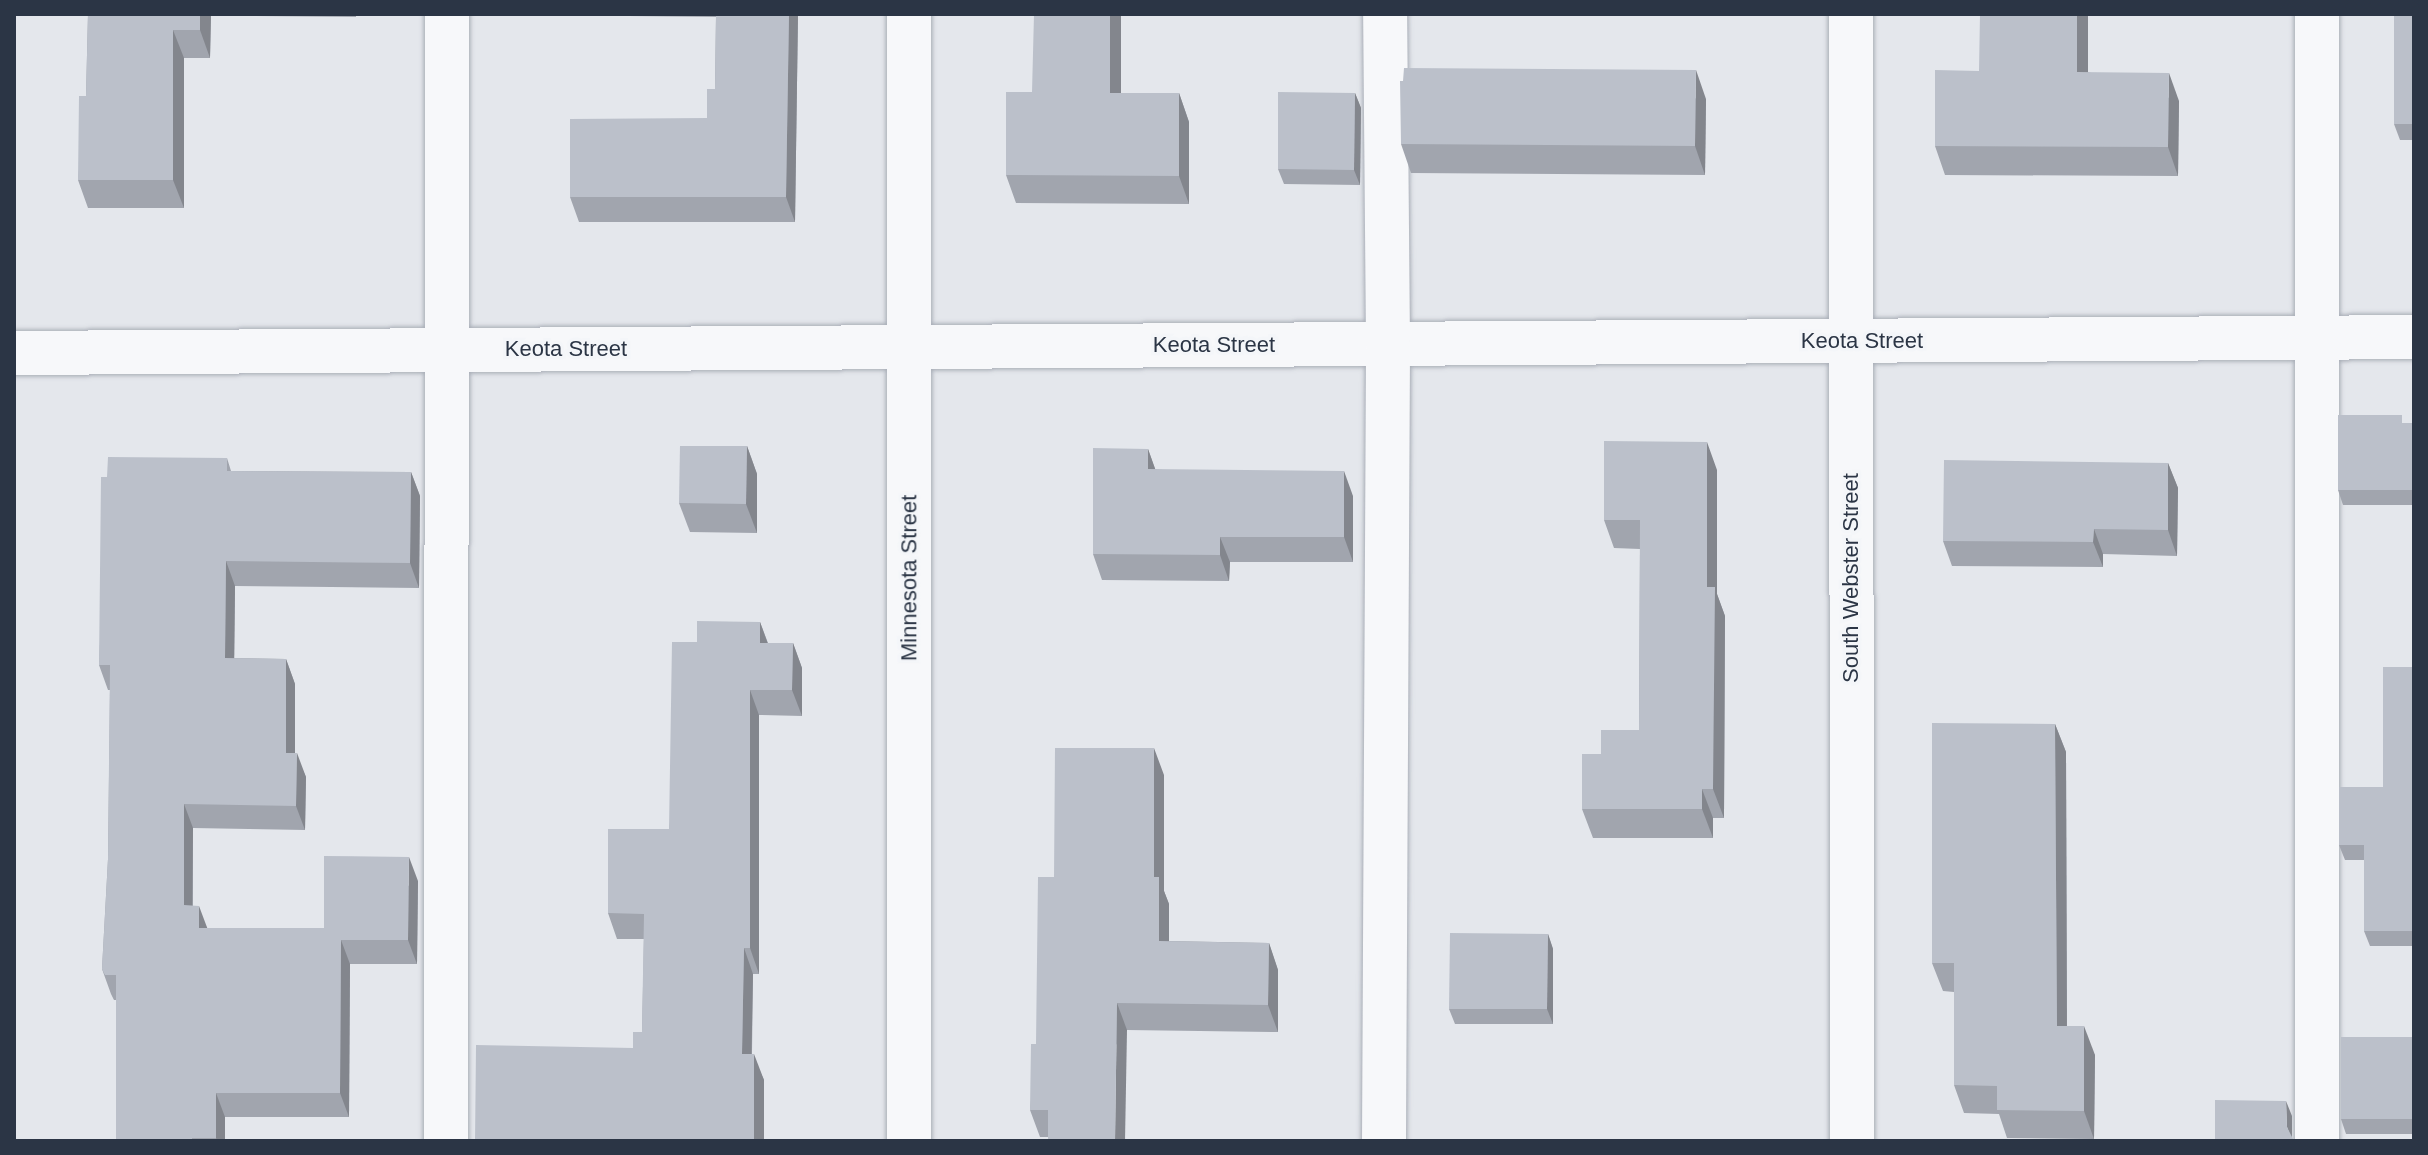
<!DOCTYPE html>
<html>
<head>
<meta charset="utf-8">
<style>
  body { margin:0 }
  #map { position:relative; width:2428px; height:1155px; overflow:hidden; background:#e4e7ec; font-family:Arial,sans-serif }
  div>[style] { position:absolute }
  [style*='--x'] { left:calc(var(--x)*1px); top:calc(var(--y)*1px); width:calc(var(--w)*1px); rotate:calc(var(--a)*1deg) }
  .roads { filter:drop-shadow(0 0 2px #a9aeb7) drop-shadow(0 0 2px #a9aeb7) }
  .minor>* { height:44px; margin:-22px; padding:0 22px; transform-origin:22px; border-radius:22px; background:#f7f8fa }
  .wall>* { inset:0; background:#a1a5ae }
  .shaded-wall>* { inset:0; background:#83868d }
  .building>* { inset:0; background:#bbc0ca }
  span { translate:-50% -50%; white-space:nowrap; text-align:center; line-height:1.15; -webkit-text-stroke:7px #f4f6f9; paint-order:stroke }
  .street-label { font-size:22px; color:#2b3545 }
  .frame { position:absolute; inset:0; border:16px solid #2b3545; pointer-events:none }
</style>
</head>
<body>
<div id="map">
  <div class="roads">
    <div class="minor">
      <i style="--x:909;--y:14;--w:1127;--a:90"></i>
      <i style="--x:1851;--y:14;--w:1127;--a:89.95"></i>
      <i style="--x:2317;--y:14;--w:1127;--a:90"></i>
      <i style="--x:14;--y:353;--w:2400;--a:-0.38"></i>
      <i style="--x:446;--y:1141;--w:1127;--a:-89.95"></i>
      <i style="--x:1384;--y:1141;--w:798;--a:-89.71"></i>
      <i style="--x:1388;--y:343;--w:329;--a:-90.5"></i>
    </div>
  </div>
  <div class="wall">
    <i style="clip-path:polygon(88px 14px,211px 14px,210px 58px,184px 58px,184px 208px,88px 208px,78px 180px,86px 96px)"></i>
    <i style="clip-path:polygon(256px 14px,356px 14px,356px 17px,256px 16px)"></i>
    <i style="clip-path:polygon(628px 14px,798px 14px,795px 222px,579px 222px,570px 197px,707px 118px,715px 89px,716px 17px,628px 16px)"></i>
    <i style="clip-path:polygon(1121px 14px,1121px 93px,1179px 93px,1189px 122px,1189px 204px,1016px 203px,1006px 175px)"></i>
    <i style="clip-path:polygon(2088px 14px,2088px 72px,2179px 101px,2178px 176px,1945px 175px,1935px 146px,1979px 71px)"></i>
    <i style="clip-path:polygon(2414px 14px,2414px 140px,2400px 140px,2394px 124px)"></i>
    <i style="clip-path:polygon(1403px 81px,1706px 99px,1705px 175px,1411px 173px,1401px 144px)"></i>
    <i style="clip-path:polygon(1355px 93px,1361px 108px,1360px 185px,1284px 184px,1278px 169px)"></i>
    <i style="clip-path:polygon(2405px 423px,2414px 423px,2414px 505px,2343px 505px,2338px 490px)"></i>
    <i style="clip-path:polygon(747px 446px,757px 474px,757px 533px,690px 532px,679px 503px)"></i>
    <i style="clip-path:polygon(1148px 449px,1155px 469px,1353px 496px,1353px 562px,1230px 562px,1229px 581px,1102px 580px,1093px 554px)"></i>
    <i style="clip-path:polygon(227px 458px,231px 471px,411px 472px,420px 496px,419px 588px,235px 586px,234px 658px,286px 659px,295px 684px,295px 753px,306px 777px,305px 830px,193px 828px,193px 906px,207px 928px,324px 928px,418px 881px,417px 964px,350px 964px,349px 1117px,225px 1117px,225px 1141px,116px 1141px,116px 1000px,114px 1000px,111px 994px,102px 969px,108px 859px,110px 690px,108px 690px,99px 665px,107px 477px)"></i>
    <i style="clip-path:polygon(2168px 463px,2178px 488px,2177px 556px,2103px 554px,2103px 567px,1952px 566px,1943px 541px)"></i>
    <i style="clip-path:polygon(1717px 470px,1717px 594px,1725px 616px,1724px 818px,1713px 818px,1713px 838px,1593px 838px,1582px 809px,1601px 754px,1639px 730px,1640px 549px,1614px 548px,1604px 520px)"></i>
    <i style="clip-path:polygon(760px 622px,768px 643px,793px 643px,802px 668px,802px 716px,759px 715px,759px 974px,753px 974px,752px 1054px,764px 1080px,764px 1141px,633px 1048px,642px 1032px,644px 939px,617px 939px,608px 913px,669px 829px,697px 642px)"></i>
    <i style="clip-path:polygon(2414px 667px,2414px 946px,2370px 946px,2364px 931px,2364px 860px,2345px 860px,2339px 845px,2383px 787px)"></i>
    <i style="clip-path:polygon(2055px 724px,2066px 752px,2067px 1026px,2095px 1055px,2094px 1139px,2007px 1138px,1999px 1114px,1964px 1113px,1954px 1085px,1954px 992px,1943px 991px,1932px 963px)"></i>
    <i style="clip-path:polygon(1164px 775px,1164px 891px,1169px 904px,1169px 941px,1269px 943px,1278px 970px,1278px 1032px,1127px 1030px,1048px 1137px,1040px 1137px,1030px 1110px,1054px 877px)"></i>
    <i style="clip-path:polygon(1548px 934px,1553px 949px,1553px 1024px,1455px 1024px,1449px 1009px)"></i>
    <i style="clip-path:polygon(2412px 1037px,2414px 1043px,2414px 1134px,2346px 1134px,2341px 1119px)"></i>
  </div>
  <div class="shaded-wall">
    <i style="clip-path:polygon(200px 14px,211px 14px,210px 58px,200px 30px)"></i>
    <i style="clip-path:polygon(789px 14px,798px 14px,795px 222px,786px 197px)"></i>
    <i style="clip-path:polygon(1110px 14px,1121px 14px,1121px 121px,1110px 93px)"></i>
    <i style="clip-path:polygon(2077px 14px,2088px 14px,2088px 100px,2077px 72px)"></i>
    <i style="clip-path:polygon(173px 30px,184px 58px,184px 208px,173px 180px)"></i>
    <i style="clip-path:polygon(1696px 70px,1706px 99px,1705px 175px,1695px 146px)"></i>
    <i style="clip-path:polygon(2169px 73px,2179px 101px,2178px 176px,2168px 147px)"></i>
    <i style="clip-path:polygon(1179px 93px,1189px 122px,1189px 204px,1179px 176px)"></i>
    <i style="clip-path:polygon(1355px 93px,1361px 108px,1360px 185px,1354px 170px)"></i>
    <i style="clip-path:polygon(1707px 442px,1717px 470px,1717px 594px,1725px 616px,1724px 818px,1713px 789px,1707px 587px)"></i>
    <i style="clip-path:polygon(747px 446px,757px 474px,757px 533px,746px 504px)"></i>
    <i style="clip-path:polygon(1148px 449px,1157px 474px,1148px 469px)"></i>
    <i style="clip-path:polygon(2168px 463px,2178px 488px,2177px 556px,2168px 530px)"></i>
    <i style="clip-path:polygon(1344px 471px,1353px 496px,1353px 562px,1344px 537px)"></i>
    <i style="clip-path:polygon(411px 472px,420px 496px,419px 588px,410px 563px)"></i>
    <i style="clip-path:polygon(2094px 529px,2103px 554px,2103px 567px,2093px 542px)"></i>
    <i style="clip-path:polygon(1220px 537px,1230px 562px,1229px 581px,1220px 555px)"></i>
    <i style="clip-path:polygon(226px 561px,235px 586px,234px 682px,225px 658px)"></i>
    <i style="clip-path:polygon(760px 622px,769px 647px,760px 643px)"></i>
    <i style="clip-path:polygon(793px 643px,802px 668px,802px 716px,792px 690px)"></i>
    <i style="clip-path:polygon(286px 659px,295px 684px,295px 777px,286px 753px)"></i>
    <i style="clip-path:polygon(750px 690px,759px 715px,759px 974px,750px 948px)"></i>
    <i style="clip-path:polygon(2055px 724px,2066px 752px,2067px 1055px,2057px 1026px)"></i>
    <i style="clip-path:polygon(1154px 748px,1164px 775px,1164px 891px,1169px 904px,1169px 968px,1159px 941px,1154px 877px)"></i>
    <i style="clip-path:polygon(297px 753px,306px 777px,305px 830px,296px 806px)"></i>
    <i style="clip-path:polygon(1702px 789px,1713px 818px,1713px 838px,1702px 809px)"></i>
    <i style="clip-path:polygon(184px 804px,193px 828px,192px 930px,184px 905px)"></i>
    <i style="clip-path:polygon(409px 857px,418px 881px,417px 964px,408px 940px)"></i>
    <i style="clip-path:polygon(199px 906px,208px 930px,199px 928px)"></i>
    <i style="clip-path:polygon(1548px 934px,1553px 949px,1553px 1024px,1547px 1009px)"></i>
    <i style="clip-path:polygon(341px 940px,350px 964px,349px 1117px,340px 1093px)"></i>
    <i style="clip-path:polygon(1269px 943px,1278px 970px,1278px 1032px,1268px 1005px)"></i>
    <i style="clip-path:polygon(744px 948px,753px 974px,751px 1080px,742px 1054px)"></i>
    <i style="clip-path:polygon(1117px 1003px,1127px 1030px,1125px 1141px,1115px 1141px)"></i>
    <i style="clip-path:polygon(2084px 1026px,2095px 1055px,2094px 1139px,2084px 1111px)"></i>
    <i style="clip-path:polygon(2412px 1037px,2414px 1043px,2414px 1125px,2412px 1119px)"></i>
    <i style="clip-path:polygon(754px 1054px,764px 1080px,764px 1141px,754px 1141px)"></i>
    <i style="clip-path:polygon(216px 1093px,225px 1117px,225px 1141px,217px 1141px,216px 1138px)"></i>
    <i style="clip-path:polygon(2286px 1101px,2292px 1116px,2292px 1141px,2287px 1127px)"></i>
  </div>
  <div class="building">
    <i style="clip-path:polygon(88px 14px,200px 14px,200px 30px,173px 30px,173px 180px,78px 180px,79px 96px,86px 96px)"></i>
    <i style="clip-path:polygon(716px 14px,789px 14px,786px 197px,570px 197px,570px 119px,707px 118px,707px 89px,715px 89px)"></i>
    <i style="clip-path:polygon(1034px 14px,1110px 14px,1110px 93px,1179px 93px,1179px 176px,1006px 175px,1006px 92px,1032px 92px)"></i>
    <i style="clip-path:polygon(1980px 14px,2077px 14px,2077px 72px,2169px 73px,2168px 147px,1935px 146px,1935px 70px,1979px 71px)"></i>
    <i style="clip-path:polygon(2394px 14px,2414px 14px,2414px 124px,2394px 124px)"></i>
    <i style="clip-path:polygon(1404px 68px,1696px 70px,1695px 146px,1401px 144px,1400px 81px,1403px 81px)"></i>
    <i style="clip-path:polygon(1278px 92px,1355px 93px,1354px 170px,1278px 169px)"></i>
    <i style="clip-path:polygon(2338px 415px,2402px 415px,2402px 423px,2414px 423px,2414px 490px,2338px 490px)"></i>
    <i style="clip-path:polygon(1604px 441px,1707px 442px,1707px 587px,1715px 587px,1713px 789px,1702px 789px,1702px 809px,1582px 809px,1582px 754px,1601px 754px,1601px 730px,1639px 730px,1640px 520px,1604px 520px)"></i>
    <i style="clip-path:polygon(680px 446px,747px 446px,746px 504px,679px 503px)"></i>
    <i style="clip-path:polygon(1093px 448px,1148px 449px,1148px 469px,1344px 471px,1344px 537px,1220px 537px,1220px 555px,1093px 554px)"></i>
    <i style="clip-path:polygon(108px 457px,227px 458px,227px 471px,411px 472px,410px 563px,226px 561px,225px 658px,286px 659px,286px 753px,297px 753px,296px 806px,184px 804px,184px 905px,199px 906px,199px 928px,324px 928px,324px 856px,409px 857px,408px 940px,341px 940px,340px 1093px,216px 1093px,216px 1138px,192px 1138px,192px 1141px,116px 1141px,116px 975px,105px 975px,102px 969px,108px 859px,110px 665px,99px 665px,101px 477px,107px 477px)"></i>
    <i style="clip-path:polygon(1944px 460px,2168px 463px,2168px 530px,2094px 529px,2093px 542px,1943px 541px)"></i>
    <i style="clip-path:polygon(697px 621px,760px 622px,760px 643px,793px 643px,792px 690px,750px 690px,750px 948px,744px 948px,742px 1054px,754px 1054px,754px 1141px,475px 1141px,476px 1045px,633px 1048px,633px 1032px,642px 1032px,644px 914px,608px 913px,608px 829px,669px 829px,672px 642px,697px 642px)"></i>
    <i style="clip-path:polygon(2383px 667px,2414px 667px,2414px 931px,2364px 931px,2364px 845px,2339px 845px,2339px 787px,2383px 787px)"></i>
    <i style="clip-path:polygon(1932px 723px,2055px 724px,2057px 1026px,2084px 1026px,2084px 1111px,1997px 1110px,1997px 1086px,1954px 1085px,1954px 963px,1932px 963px)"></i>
    <i style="clip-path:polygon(1055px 748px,1154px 748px,1154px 877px,1159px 877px,1159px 941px,1269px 943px,1268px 1005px,1117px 1003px,1115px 1141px,1048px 1141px,1048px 1110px,1030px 1110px,1031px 1044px,1036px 1044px,1038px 877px,1054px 877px)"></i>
    <i style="clip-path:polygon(1450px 933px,1548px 934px,1547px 1009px,1449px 1009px)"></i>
    <i style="clip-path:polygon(2341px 1037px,2412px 1037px,2412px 1119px,2341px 1119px)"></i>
    <i style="clip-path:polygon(2215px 1100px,2286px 1101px,2287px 1127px,2294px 1141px,2215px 1141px)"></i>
  </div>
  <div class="street-label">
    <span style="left:1862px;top:341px">Keota Street</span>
    <span style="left:1214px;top:345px">Keota Street</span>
    <span style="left:566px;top:349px">Keota Street</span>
    <span style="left:909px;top:578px;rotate:-90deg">Minnesota Street</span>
    <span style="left:1851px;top:578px;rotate:-90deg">South Webster Street</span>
  </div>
  <div class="frame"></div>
</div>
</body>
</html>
